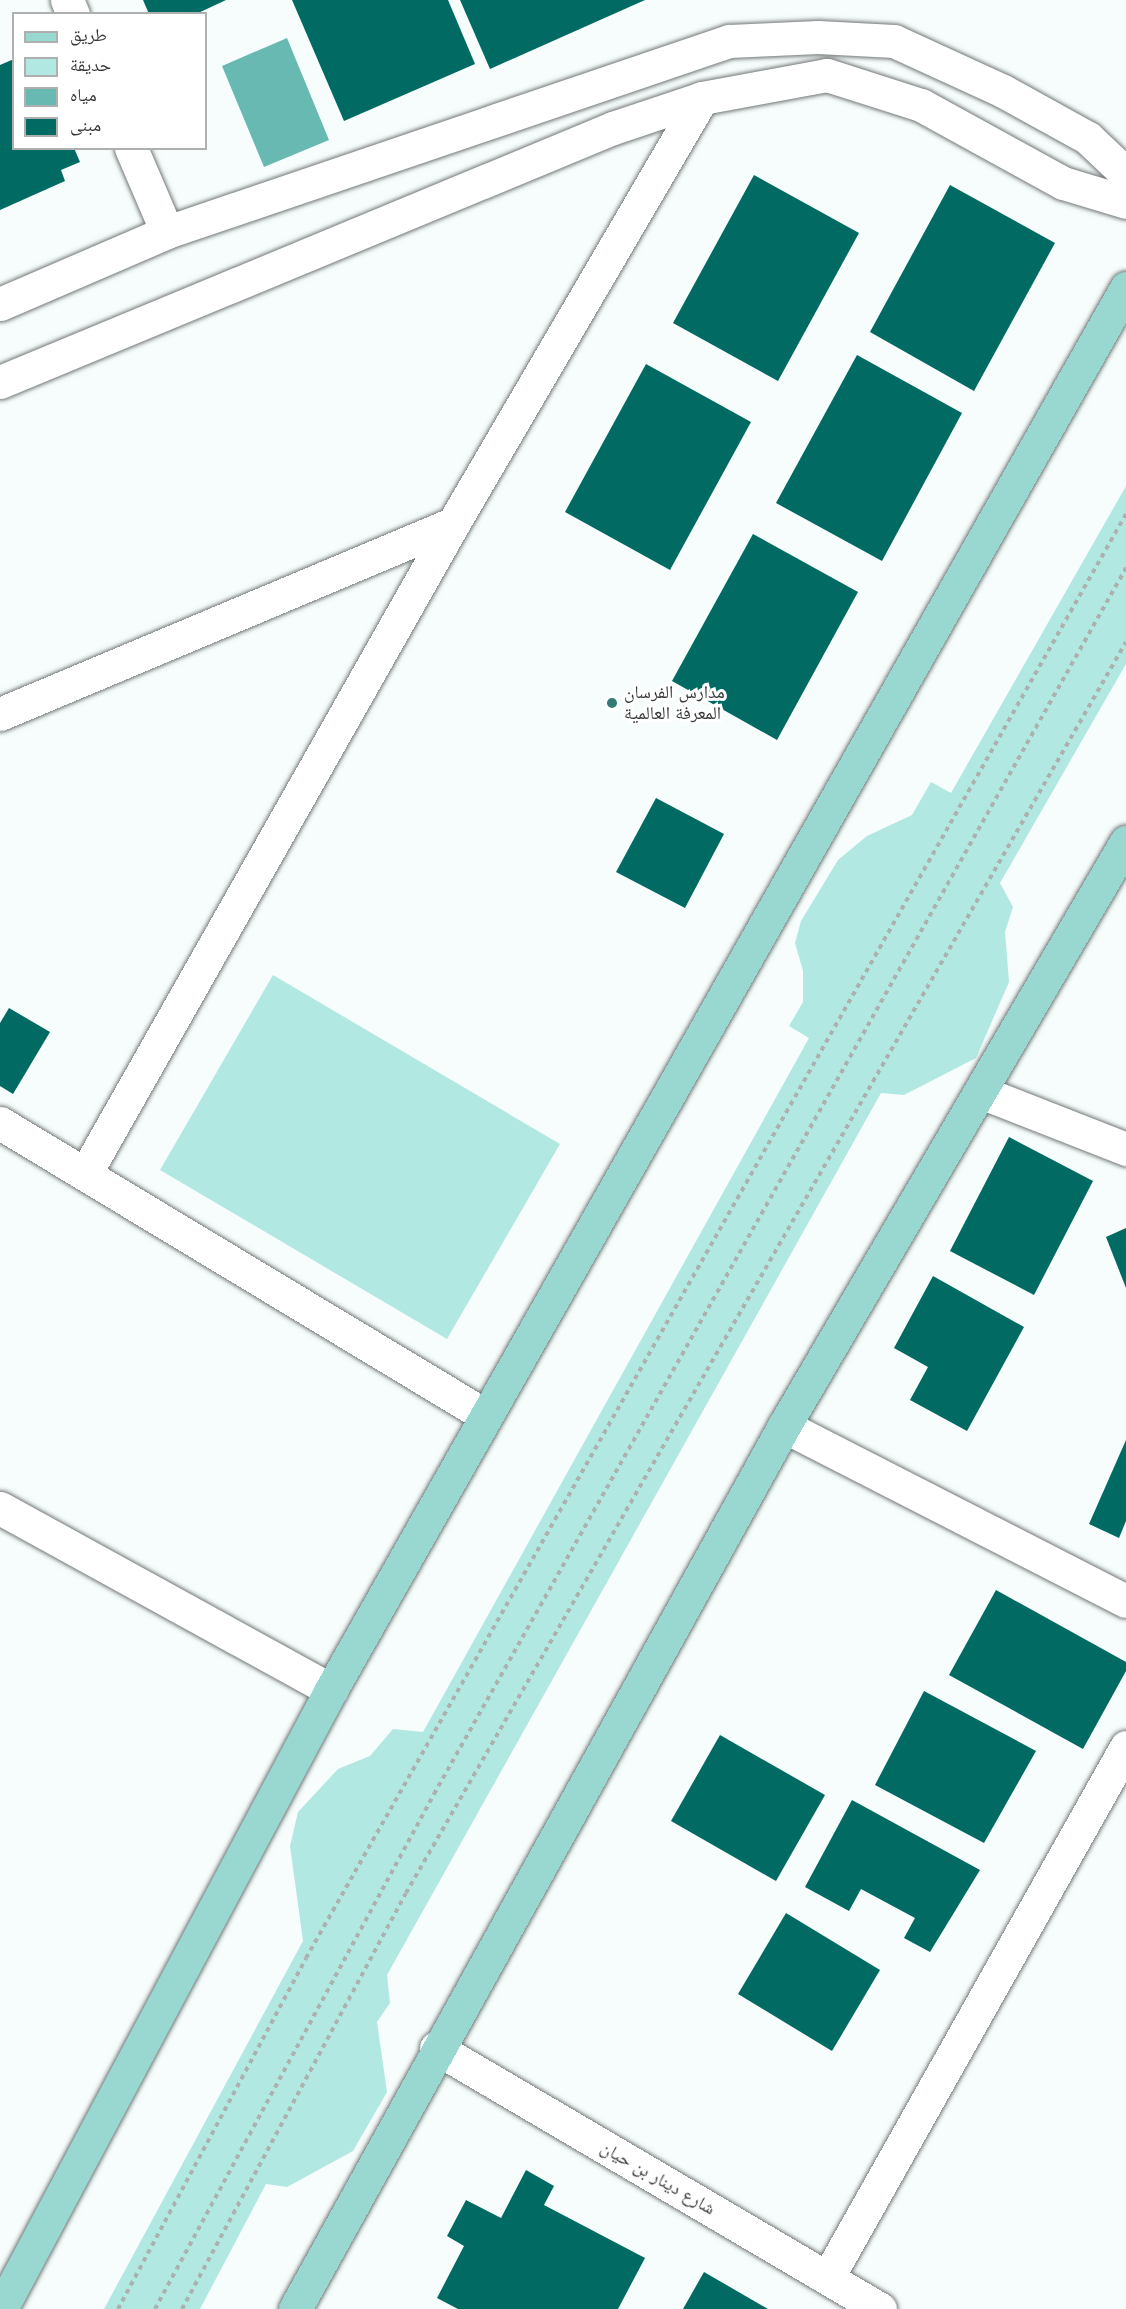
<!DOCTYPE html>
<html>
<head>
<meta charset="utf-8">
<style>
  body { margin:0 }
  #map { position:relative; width:1126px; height:2309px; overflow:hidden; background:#f6fdfc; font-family:"Libre Baskerville","Noto Naskh Arabic",serif }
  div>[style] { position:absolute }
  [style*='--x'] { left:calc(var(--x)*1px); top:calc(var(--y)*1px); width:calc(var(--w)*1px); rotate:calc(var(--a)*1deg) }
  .green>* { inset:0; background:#b2e8e2 }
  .water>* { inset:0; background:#67b9b1 }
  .building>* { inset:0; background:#016a63 }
  .path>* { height:4px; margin-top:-2px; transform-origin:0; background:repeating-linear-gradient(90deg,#acb1b0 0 4.5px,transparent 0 9px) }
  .roads { filter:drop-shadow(0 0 2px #727877) drop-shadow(0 0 2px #727877) }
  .minor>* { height:33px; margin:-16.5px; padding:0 16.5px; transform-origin:16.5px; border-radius:16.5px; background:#fff }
  .major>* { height:33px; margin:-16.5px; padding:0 16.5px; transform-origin:16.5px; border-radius:16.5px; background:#99d7d1 }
  .dots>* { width:16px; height:16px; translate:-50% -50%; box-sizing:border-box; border:3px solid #fff; border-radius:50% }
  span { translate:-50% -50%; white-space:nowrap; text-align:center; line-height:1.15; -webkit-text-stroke:6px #fff; paint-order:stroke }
  .poi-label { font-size:18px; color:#353837 }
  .left { translate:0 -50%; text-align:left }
  .street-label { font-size:18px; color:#353837 }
  .legend { position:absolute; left:12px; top:12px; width:195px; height:138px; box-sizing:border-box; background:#fff; border:2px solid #aeafaf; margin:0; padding:8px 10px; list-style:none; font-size:18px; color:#353837 }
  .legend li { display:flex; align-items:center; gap:12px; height:30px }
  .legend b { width:30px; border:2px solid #aeafaf }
</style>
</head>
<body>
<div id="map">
  <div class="green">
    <i style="clip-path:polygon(1126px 486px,1126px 664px,1000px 883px,1013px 907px,1005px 932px,1009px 982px,976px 1058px,904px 1095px,881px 1093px,387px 1975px,390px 2003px,377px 2022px,387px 2092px,353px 2151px,287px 2187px,266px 2184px,200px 2309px,104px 2309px,303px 1941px,290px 1846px,298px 1812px,338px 1769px,370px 1756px,393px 1729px,423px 1732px,809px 1038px,789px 1026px,803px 1002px,803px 971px,795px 943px,801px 921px,838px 860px,867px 836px,912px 815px,931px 782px,951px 793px)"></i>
    <i style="clip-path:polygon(273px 975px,560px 1144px,447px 1339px,160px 1170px)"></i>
  </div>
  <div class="water">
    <i style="clip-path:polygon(287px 38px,329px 140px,264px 167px,222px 66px)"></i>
  </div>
  <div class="building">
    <i style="clip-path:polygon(143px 0,226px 0,196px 14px,149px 14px)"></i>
    <i style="clip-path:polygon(292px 0,448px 0,475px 64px,344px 121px)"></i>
    <i style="clip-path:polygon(460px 0,645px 0,490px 69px)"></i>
    <i style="clip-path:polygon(14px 59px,14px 148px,74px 148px,80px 162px,61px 170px,65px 181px,0 210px,0 65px)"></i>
    <i style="clip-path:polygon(754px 175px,859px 233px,778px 381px,673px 323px)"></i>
    <i style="clip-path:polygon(950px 185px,1055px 243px,974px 391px,870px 332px)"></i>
    <i style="clip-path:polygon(857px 355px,962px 413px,882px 561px,776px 503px)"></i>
    <i style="clip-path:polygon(646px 364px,751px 422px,670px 570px,565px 512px)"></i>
    <i style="clip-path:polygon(753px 534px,858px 592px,777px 740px,672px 681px)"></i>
    <i style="clip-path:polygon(656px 798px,724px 834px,685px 908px,616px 872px)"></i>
    <i style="clip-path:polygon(9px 1008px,50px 1032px,13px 1094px,0 1086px,0 1023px)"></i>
    <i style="clip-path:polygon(1009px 1137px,1093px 1181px,1034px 1295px,950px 1251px)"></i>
    <i style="clip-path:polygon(1126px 1228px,1126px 1288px,1106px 1237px)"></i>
    <i style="clip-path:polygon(933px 1276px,1024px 1327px,967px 1431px,910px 1400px,928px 1367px,894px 1348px)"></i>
    <i style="clip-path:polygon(1126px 1440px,1126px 1521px,1119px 1538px,1089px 1524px)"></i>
    <i style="clip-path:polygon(996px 1590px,1126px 1662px,1126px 1671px,1083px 1749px,949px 1675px)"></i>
    <i style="clip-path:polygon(924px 1691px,1036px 1751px,984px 1843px,875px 1785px)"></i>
    <i style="clip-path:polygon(720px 1735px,825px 1795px,776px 1881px,671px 1821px)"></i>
    <i style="clip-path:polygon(852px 1800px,980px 1870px,930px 1952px,904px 1938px,915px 1918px,861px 1889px,849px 1911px,805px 1887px)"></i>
    <i style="clip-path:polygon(786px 1913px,880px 1970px,832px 2051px,738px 1994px)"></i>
    <i style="clip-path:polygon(526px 2170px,554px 2186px,544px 2205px,645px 2258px,618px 2309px,458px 2309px,437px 2298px,464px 2246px,447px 2236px,466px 2200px,501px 2218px)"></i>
    <i style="clip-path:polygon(704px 2272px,768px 2309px,683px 2309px)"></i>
  </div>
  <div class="path">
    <i style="--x:118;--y:2309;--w:398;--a:-61.8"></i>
    <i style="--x:306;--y:1958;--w:1661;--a:-60.41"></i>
    <i style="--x:155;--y:2309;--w:586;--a:-61.55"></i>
    <i style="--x:434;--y:1794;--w:1408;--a:-60.56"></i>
    <i style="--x:182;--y:2309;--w:472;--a:-61.7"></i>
    <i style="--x:406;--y:1893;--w:1443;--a:-60.08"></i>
  </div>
  <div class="roads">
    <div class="minor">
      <i style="--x:67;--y:0;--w:15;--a:67"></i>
      <i style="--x:131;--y:148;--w:91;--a:66.8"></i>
      <i style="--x:0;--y:304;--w:182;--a:-23.3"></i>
      <i style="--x:167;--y:232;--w:594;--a:-18.77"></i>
      <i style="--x:729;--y:41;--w:89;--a:-2.6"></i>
      <i style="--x:818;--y:37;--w:76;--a:3"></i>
      <i style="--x:894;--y:41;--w:120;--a:24.6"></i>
      <i style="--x:1003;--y:91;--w:97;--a:28.9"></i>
      <i style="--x:1088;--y:138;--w:52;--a:43.5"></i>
      <i style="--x:0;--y:382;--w:664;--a:-22.51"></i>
      <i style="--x:613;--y:128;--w:94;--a:-18.6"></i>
      <i style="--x:702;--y:98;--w:127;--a:-10.4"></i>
      <i style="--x:827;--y:75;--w:99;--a:17.7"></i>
      <i style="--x:921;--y:105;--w:162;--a:28.8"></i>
      <i style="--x:1063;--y:183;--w:66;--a:16.8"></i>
      <i style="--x:0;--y:714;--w:491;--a:-22.8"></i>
      <i style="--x:983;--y:1093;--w:154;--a:21.4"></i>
      <i style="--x:0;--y:1123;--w:567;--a:31.08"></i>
      <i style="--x:85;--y:1174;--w:747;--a:-60.48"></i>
      <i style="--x:453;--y:524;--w:493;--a:-59.7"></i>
      <i style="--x:784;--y:1426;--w:384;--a:27.1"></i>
      <i style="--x:0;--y:1508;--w:378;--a:28.8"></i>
      <i style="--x:436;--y:2048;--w:515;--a:30.45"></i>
      <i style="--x:828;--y:2277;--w:608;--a:-60.65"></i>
    </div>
    <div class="major">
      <i style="--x:1;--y:2309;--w:701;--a:-61.94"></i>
      <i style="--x:331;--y:1690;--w:1612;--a:-60.44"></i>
      <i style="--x:295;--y:2309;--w:1009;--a:-61.02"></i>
      <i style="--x:784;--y:1426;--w:677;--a:-59.65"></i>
    </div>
  </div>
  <div class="dots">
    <i style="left:612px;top:703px;background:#337b74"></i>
  </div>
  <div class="poi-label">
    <span class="left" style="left:624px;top:703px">مدارس الفرسان<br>المعرفة العالمية</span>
  </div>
  <div class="street-label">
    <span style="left:658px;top:2178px;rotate:30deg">شارع دينار بن حيان</span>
  </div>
  <ul class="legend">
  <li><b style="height:8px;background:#99d7d1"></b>طريق</li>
  <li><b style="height:16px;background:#b2e8e2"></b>حديقة</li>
  <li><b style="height:16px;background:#67b9b1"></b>مياه</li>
  <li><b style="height:16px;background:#016a63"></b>مبنى</li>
  </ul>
</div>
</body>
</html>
